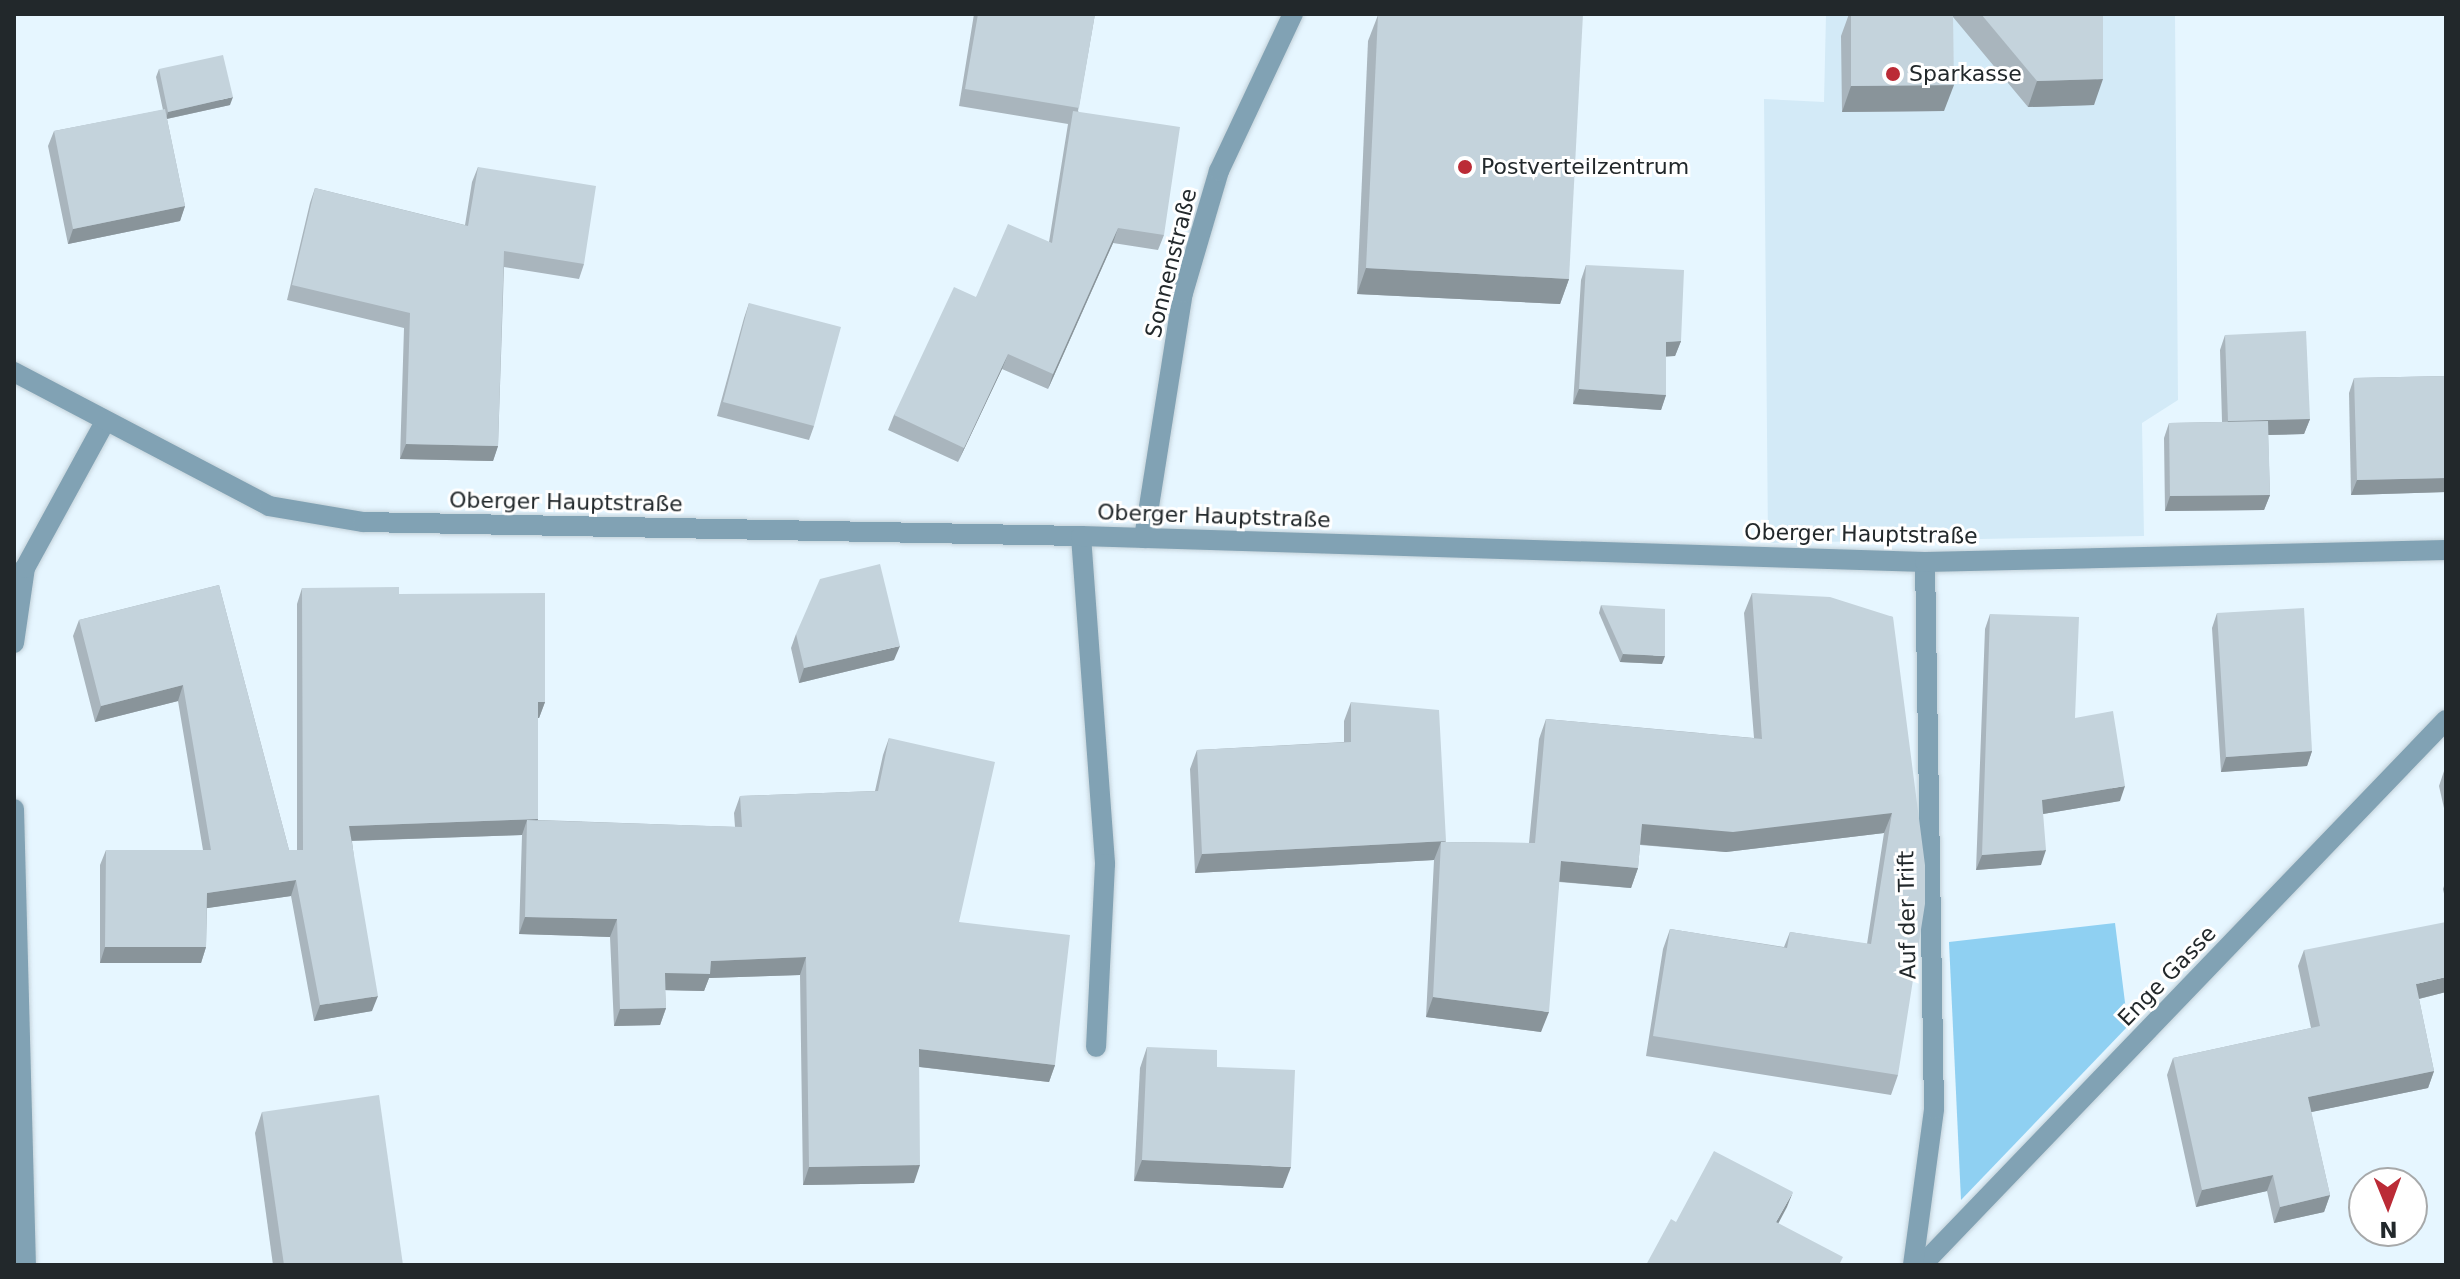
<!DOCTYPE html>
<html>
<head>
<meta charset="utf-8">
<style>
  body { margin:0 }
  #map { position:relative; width:2460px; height:1279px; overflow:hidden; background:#e6f6ff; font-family:"DejaVu Sans",sans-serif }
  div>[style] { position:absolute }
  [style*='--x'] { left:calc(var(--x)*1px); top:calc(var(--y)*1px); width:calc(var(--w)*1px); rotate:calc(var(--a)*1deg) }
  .built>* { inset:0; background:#d3eaf7 }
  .green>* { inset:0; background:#8fd0f2 }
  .roads { filter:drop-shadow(0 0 2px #c3d1d9) drop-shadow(0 0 2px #c3d1d9) }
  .service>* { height:20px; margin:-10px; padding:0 10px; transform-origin:10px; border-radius:10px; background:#81a2b4 }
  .minor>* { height:20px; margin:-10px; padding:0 10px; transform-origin:10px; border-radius:10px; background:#81a2b4 }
  .tertiary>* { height:20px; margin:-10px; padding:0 10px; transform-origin:10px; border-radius:10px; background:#81a2b4 }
  .wall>* { inset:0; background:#a9b5bd }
  .shaded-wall>* { inset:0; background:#89949a }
  .building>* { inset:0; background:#c4d3dc }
  .dots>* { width:22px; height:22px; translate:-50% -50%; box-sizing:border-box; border:4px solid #fff; border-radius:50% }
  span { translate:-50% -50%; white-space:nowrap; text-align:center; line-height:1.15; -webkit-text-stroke:6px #fff; paint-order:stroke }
  .poi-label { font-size:22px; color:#22282b }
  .left { translate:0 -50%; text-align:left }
  .street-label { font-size:22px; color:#22282b }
  .frame { position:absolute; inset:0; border:16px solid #22282b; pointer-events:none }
  .north { position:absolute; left:2348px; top:1167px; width:80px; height:80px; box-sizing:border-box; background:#fff; border:2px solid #a7a9aa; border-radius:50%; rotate:179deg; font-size:22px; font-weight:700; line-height:32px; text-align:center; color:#22282b }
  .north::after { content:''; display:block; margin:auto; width:28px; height:36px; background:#bb2b36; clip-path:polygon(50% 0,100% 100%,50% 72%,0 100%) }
</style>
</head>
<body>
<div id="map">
  <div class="built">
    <i style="clip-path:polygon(1826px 14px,2175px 14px,2178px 400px,2142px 423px,2144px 536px,1768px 543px,1764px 99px,1824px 102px)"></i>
  </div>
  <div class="green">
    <i style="clip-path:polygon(2115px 923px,2128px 1026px,1961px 1200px,1949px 942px)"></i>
  </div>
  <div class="roads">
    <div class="service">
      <i style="--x:1081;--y:536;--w:329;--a:85.8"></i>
      <i style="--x:1105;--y:864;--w:183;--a:92.8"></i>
      <i style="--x:1922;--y:1265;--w:756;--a:-46.13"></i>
    </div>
    <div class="minor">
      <i style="--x:1144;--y:538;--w:248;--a:-81"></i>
      <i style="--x:1183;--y:293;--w:127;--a:-73.6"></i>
      <i style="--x:1219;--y:171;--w:174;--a:-64.8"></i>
      <i style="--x:14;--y:643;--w:76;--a:-81.7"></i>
      <i style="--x:25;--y:568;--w:166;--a:-61.3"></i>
      <i style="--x:14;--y:809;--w:456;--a:88.5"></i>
      <i style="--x:1913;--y:1265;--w:157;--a:-82.3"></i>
      <i style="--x:1934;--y:1109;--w:547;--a:-90.94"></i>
    </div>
    <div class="tertiary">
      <i style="--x:14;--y:372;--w:288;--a:27.7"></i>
      <i style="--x:269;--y:506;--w:95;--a:9.7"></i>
      <i style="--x:363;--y:522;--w:718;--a:1.12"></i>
      <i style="--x:1081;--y:536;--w:844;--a:1.76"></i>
      <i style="--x:1925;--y:562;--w:521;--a:-1.32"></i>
    </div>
  </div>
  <div class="wall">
    <i style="clip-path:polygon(974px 14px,1095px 14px,1078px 111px,1164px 235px,1158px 250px,1113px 243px,1048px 389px,1002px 369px,958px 462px,888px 430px,894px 415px,976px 297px,1049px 242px,1068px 124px,959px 106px)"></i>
    <i style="clip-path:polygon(1849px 14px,2103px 14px,2094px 105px,2028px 107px,1953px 17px,1944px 111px,1842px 112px,1841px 36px)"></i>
    <i style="clip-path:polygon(1378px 15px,1569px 279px,1560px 304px,1357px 294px,1368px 41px)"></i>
    <i style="clip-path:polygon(159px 69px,230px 105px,167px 119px,185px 206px,180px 221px,68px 244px,48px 146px,54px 131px,163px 110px,156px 77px)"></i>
    <i style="clip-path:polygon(478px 167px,584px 264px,579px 279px,504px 267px,498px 446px,493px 461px,400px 459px,404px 328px,287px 300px,310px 203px,315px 188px,465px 225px,472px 182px)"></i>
    <i style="clip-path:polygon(1586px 265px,1681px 341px,1675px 356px,1666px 356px,1666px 395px,1661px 410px,1573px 404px,1581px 280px)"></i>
    <i style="clip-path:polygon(749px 303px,814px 426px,809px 440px,717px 416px,744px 318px)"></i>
    <i style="clip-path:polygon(2225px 335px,2310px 419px,2304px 434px,2268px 435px,2270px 495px,2264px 510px,2165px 511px,2164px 438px,2169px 423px,2222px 422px,2220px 350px)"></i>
    <i style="clip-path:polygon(2446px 376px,2446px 492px,2351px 495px,2349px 393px,2354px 378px)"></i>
    <i style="clip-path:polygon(219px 585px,289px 850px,297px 850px,297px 604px,302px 588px,399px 594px,545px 702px,539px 718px,538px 718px,538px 820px,735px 827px,734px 813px,740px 796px,875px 791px,883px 755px,889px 738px,959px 922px,1055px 1065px,1049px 1082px,919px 1067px,914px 1183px,803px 1185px,800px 975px,709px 978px,704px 991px,665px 990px,666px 1008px,660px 1025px,614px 1026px,610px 937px,519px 934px,522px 835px,352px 841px,372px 1011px,314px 1021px,291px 896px,207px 908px,206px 947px,201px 963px,100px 963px,100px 865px,106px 850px,203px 850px,178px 701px,95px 722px,73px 636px,79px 620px)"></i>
    <i style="clip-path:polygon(1752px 593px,1893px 617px,1898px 1075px,1891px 1095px,1646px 1056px,1663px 949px,1670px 929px,1784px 947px,1790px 932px,1867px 944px,1884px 833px,1726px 852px,1640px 845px,1638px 868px,1631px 888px,1559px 882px,1541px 1032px,1426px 1017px,1434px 860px,1195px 873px,1190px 769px,1197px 750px,1344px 742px,1344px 721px,1351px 702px,1446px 842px,1529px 843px,1539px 739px,1546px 719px,1754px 738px,1744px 613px)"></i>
    <i style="clip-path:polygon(1601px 605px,1662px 664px,1620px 662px,1599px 613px)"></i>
    <i style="clip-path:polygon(2217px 613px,2312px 751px,2307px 766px,2221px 772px,2212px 628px)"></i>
    <i style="clip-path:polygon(1990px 614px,2120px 801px,2043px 814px,2041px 865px,1976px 870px,1985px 629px)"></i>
    <i style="clip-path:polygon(796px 634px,894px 660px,799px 683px,791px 648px)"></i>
    <i style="clip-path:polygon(2444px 771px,2446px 771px,2446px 817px,2439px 786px)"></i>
    <i style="clip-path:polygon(2446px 880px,2446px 903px,2443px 889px)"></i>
    <i style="clip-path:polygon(2304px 950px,2446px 992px,2419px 999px,2434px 1071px,2428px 1088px,2311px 1112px,2330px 1195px,2324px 1212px,2274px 1223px,2267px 1191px,2196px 1207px,2167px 1075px,2173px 1058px,2311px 1028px,2298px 966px)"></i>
    <i style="clip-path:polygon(1147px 1047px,1283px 1188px,1134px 1181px,1140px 1068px)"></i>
    <i style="clip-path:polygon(262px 1112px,403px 1265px,273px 1265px,255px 1133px)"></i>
  </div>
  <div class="shaded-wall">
    <i style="clip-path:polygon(2103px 79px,2094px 105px,2028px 107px,2037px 81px)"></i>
    <i style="clip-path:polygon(1954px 85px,1944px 111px,1842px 112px,1851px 86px)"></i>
    <i style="clip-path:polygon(233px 97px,230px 105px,166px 119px,168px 112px)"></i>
    <i style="clip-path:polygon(185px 206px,180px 221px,68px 244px,73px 229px)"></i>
    <i style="clip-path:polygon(1118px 228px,1113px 243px,1048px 389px,1053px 374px)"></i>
    <i style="clip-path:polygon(1366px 268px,1569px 279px,1560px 304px,1357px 294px)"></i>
    <i style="clip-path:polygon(1681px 341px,1675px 356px,1661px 357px,1666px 342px)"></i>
    <i style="clip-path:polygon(1008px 354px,1002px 369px,958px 462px,964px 448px)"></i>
    <i style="clip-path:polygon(1579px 389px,1666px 395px,1661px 410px,1573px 404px)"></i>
    <i style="clip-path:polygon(2310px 419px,2304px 434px,2222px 436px,2228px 421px)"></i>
    <i style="clip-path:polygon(406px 444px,498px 446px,493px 461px,400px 459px)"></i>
    <i style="clip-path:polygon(2446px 478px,2446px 492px,2351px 495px,2357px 480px)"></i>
    <i style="clip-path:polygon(2270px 495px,2264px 510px,2165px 511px,2170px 496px)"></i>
    <i style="clip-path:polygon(900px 646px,894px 660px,799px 683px,804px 668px)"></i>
    <i style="clip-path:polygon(1623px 654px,1665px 656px,1662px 664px,1620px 662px)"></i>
    <i style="clip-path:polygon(183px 685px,178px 701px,95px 722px,101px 706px)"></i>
    <i style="clip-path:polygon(538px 702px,545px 702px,539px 718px,532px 718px)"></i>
    <i style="clip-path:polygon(2312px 751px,2307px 766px,2221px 772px,2226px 757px)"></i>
    <i style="clip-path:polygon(2125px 786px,2120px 801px,2037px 815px,2042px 800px)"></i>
    <i style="clip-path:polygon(1892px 813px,1884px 833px,1726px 852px,1635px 844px,1642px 824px)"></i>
    <i style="clip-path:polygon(538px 819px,532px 835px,527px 820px,522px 835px,343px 841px,349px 826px)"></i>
    <i style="clip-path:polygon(1446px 841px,1441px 842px,1434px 860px,1195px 873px,1202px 854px)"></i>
    <i style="clip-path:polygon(2046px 850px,2041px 865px,1976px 870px,1982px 855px)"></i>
    <i style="clip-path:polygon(1561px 861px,1638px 868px,1631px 888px,1553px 881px)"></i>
    <i style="clip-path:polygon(296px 880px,291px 896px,201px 909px,207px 893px)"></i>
    <i style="clip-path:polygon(525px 917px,617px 919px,610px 937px,519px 934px)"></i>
    <i style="clip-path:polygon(105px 947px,206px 947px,201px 963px,100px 963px)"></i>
    <i style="clip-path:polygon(806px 957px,800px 975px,709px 978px,704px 991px,659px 990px,665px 973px,711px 961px)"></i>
    <i style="clip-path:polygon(2446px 977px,2446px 992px,2410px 1001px,2416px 984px)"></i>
    <i style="clip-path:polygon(378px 996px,372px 1011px,314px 1021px,320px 1005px)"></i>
    <i style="clip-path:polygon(1433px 997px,1549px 1012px,1541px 1032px,1426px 1017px)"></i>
    <i style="clip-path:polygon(666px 1008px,660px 1025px,614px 1026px,620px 1009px)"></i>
    <i style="clip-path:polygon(919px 1049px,1055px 1065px,1049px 1082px,912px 1066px)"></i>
    <i style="clip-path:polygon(2434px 1071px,2428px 1088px,2302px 1114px,2308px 1097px)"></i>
    <i style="clip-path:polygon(1142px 1160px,1291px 1167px,1283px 1188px,1134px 1181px)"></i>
    <i style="clip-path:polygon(920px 1165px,914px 1183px,803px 1185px,809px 1167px)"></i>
    <i style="clip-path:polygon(2273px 1175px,2267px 1191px,2196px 1207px,2202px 1190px)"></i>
    <i style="clip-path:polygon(1793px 1192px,1787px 1207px,1771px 1237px,1776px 1222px)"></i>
    <i style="clip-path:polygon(2330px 1195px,2324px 1212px,2274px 1223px,2280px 1207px)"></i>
  </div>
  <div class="building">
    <i style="clip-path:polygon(978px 14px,1095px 14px,1079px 108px,965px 89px)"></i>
    <i style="clip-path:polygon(1385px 14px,1583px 14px,1569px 279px,1366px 268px,1378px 15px)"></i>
    <i style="clip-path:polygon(1851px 14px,1953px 14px,1954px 85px,1851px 86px)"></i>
    <i style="clip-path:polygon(1981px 14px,2103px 14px,2103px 79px,2037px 81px)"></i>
    <i style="clip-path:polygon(223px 55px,233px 97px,168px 112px,159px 69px)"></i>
    <i style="clip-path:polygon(165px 109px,185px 206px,73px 229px,54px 131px)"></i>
    <i style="clip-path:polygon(1073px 111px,1180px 127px,1164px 235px,1118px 228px,1053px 374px,1008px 354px,964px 448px,894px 415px,954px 287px,976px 297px,1008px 224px,1052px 243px)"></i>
    <i style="clip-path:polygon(478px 167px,596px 186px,584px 264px,504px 251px,498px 446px,406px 444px,410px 313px,292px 285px,315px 188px,468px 226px)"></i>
    <i style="clip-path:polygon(1586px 265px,1684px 270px,1681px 341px,1666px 342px,1666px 395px,1579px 389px)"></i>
    <i style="clip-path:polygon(749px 303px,841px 327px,814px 426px,723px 402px)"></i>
    <i style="clip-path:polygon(2306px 331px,2310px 419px,2228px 421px,2225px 335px)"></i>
    <i style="clip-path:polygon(2446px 376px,2446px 478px,2357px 480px,2354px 378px)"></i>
    <i style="clip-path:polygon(2268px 421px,2270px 495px,2170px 496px,2169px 423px)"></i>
    <i style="clip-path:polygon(880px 564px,900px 646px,804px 668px,796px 634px,820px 579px)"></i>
    <i style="clip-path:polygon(219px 585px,289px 850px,303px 850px,302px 588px,399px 587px,399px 594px,545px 593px,545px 702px,538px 702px,538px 819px,349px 826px,378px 996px,320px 1005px,296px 880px,207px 893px,206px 947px,105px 947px,106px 850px,211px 850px,183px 685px,101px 706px,79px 620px)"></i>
    <i style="clip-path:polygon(1752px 593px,1830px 597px,1893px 617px,1925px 865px,1925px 904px,1898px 1075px,1653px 1036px,1670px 929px,1787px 948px,1790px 932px,1871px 944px,1892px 813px,1733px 832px,1642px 824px,1638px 868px,1561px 861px,1549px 1012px,1433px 997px,1441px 842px,1535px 843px,1546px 719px,1762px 739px)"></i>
    <i style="clip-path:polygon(1601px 605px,1665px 609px,1665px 656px,1623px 654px)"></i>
    <i style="clip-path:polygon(2304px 608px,2312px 751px,2226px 757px,2217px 613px)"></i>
    <i style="clip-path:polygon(1990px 614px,2079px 617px,2075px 718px,2113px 711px,2125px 786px,2042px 800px,2046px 850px,1982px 855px)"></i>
    <i style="clip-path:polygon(1351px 702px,1439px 710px,1446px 841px,1202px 854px,1197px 750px,1351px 742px)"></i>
    <i style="clip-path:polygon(889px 738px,995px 762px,959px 922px,1070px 935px,1055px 1065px,919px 1049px,920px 1165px,809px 1167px,806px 957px,711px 961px,710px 974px,665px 973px,666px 1008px,620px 1009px,617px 919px,525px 917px,527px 820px,742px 827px,740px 796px,878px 791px)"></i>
    <i style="clip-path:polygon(2446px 922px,2446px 977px,2416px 984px,2434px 1071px,2308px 1097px,2330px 1195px,2280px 1207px,2273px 1175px,2202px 1190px,2173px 1058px,2320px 1026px,2304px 950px)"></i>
    <i style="clip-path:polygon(1147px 1047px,1217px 1050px,1217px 1067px,1295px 1070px,1291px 1167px,1142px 1160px)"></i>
    <i style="clip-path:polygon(379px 1095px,403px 1265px,284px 1265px,262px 1112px)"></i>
    <i style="clip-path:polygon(1714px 1151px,1793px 1192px,1776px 1222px,1843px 1257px,1839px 1265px,1646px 1265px,1671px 1219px,1676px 1222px)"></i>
  </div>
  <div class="dots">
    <i style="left:1893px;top:74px;background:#bb2b36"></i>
    <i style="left:1465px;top:167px;background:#bb2b36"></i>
  </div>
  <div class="poi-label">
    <span class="left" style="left:1909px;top:74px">Sparkasse</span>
    <span class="left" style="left:1481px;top:167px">Postverteilzentrum</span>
  </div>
  <div class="street-label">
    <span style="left:1171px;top:263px;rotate:-76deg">Sonnenstraße</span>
    <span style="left:566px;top:502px;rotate:1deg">Oberger Hauptstraße</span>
    <span style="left:1214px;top:516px;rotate:2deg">Oberger Hauptstraße</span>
    <span style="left:1861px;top:534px;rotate:1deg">Oberger Hauptstraße</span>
    <span style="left:1907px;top:915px;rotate:-91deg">Auf der Trift</span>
    <span style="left:2167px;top:976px;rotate:-46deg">Enge Gasse</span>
  </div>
  <div class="frame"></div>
  <div class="north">N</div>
</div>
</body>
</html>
